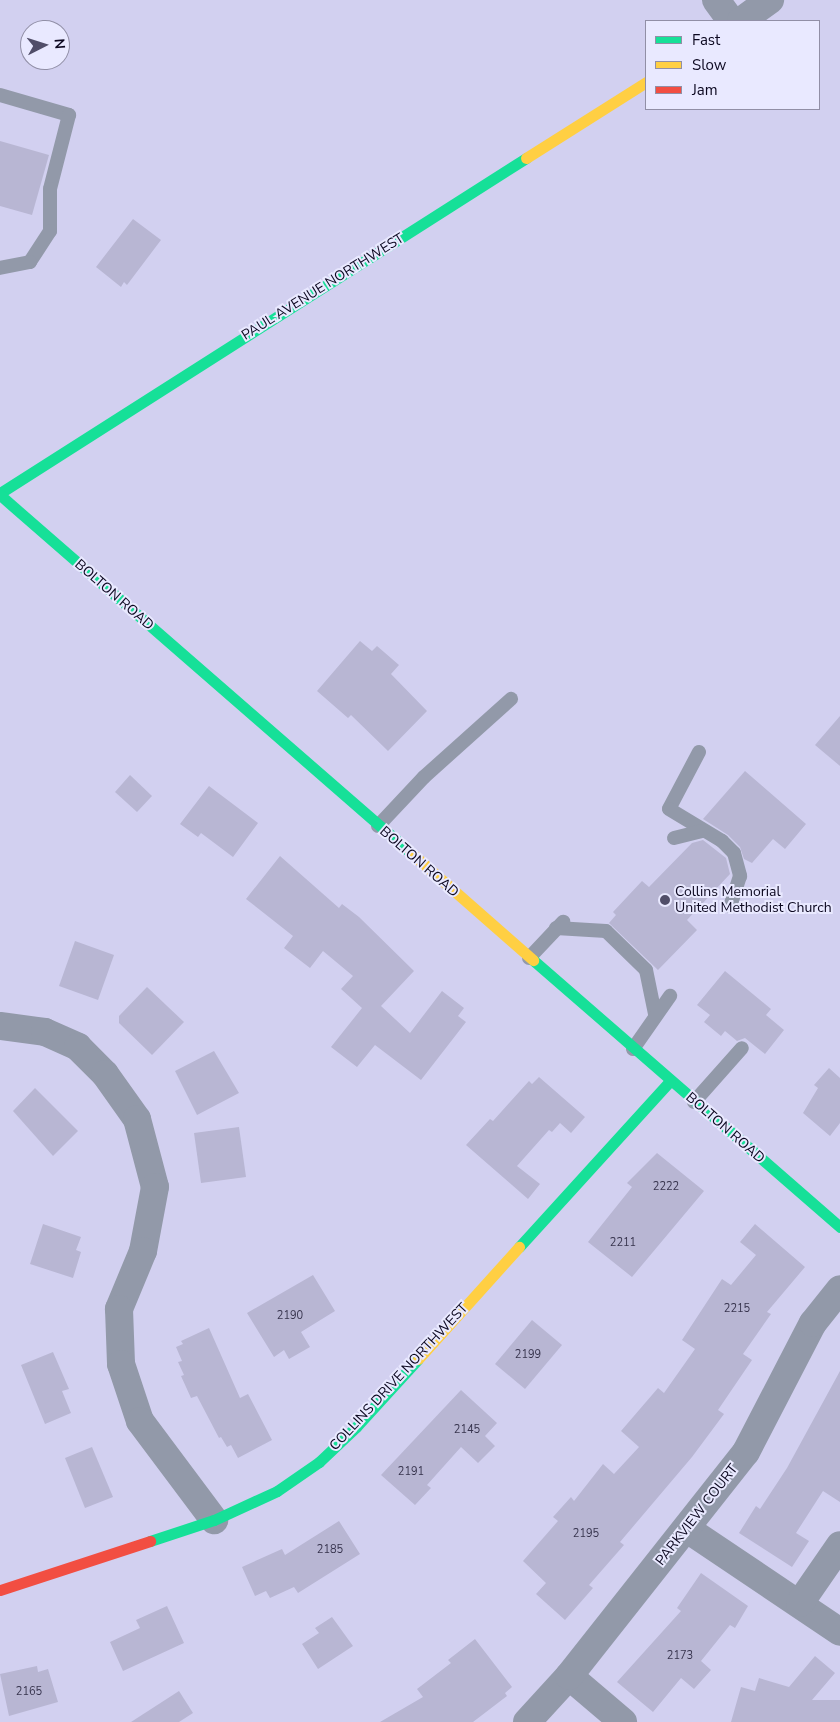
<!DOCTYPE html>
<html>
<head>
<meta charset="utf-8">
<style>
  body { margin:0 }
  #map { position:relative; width:840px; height:1722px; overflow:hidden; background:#d2d0f0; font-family:"Nunito Sans",sans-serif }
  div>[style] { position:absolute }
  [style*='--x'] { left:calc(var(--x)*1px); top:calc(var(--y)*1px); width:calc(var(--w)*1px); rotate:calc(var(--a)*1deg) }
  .building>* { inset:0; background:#b8b6d3 }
  .lane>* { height:14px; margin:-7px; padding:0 7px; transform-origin:7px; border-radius:7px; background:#9299a9 }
  .street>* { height:28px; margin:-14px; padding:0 14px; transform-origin:14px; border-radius:14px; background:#9299a9 }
  .fast>* { height:11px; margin:-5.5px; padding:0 5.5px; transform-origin:5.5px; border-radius:5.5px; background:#16e098 }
  .slow>* { height:11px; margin:-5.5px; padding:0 5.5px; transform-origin:5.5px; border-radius:5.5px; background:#ffcf43 }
  .jam>* { height:11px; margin:-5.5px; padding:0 5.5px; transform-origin:5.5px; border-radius:5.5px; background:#f24e42 }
  .dots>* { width:14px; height:14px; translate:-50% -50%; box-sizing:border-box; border:2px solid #e9e9ff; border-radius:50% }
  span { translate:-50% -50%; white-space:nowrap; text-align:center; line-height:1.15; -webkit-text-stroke:4px #e9e9ff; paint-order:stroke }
  .number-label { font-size:11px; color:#37344d }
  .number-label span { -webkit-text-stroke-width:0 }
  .street-label { font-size:14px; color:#0c0820 }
  .poi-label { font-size:14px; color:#0c0820 }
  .left { translate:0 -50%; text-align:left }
  .legend { position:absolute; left:645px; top:20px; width:175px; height:90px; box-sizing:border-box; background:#e9e9ff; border:1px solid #918fa6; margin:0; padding:6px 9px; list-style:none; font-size:15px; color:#0c0820 }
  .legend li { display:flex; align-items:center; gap:10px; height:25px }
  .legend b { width:25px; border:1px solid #918fa6 }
  .north { position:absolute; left:20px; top:20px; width:50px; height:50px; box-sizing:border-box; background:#e9e9ff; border:1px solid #918fa6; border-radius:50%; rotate:85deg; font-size:14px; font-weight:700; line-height:20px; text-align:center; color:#0c0820 }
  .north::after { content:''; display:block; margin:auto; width:18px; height:22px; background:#514e69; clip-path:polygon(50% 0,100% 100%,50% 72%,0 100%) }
</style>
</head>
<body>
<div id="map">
  <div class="building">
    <i style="clip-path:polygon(0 141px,49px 155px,32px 215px,0 206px)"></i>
    <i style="clip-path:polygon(133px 219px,161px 240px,127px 285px,124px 282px,121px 287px,96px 267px)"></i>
    <i style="clip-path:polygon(360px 641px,372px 651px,377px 646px,399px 665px,391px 674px,427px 711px,388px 751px,351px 715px,348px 718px,317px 691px)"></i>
    <i style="clip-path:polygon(840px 716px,840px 766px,815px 745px)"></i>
    <i style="clip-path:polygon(745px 771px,806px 824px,785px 849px,773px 839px,752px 863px,744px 859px,740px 847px,728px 835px,703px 819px)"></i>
    <i style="clip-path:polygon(130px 775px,152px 796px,137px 812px,115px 792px)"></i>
    <i style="clip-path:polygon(209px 786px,258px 823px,233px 857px,201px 833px,198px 837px,180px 824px)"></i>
    <i style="clip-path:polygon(703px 840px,726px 858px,730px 874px,687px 920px,697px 930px,658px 970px,609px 923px,616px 915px,613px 912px,642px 881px,649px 887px,692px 843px)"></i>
    <i style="clip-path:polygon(280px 856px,339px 908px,342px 904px,359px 917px,414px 971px,381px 1006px,410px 1033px,442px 991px,464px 1008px,458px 1016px,466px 1022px,421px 1080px,375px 1045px,357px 1067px,331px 1047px,362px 1008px,341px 989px,353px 976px,323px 951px,310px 968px,284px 948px,293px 936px,246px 899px)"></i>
    <i style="clip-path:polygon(75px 941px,114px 955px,98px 1000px,59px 986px)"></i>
    <i style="clip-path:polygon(725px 971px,771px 1009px,766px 1015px,784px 1030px,765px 1054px,745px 1038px,737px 1041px,725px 1031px,721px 1036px,704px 1022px,710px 1015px,697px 1005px)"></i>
    <i style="clip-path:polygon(147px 987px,184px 1022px,152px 1055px,119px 1023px,119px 1016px)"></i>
    <i style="clip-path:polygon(214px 1051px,239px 1093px,197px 1115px,175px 1071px)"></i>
    <i style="clip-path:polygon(829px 1068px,840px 1078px,840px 1123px,830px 1136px,803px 1113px,818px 1088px,814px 1085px)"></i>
    <i style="clip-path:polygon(539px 1077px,585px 1117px,571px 1133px,560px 1123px,552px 1132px,549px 1130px,517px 1166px,540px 1184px,528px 1199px,466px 1145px,490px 1119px,493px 1121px,529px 1081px,532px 1084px)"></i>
    <i style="clip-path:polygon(35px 1088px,78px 1131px,53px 1156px,13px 1111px)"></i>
    <i style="clip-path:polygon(239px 1127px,246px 1177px,201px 1183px,194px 1133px)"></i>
    <i style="clip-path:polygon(657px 1153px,704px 1191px,632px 1277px,588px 1242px,632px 1187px,627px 1183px)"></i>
    <i style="clip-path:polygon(43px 1224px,81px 1237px,76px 1250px,81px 1252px,73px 1278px,30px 1264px)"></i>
    <i style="clip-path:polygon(755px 1224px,805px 1267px,767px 1312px,771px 1314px,743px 1354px,752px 1360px,718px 1410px,724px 1414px,692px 1457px,620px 1542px,624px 1545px,589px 1585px,593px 1588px,565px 1620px,536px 1594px,546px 1583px,523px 1561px,558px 1521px,553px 1517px,571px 1497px,574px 1501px,603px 1464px,614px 1474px,639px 1447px,621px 1431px,658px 1388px,664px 1393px,695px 1349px,682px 1340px,722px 1279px,731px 1285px,756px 1255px,740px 1242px)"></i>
    <i style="clip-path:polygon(313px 1275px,335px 1311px,301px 1332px,310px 1347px,289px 1359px,284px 1350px,274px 1357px,247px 1313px)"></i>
    <i style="clip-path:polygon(532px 1320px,562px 1345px,525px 1389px,495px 1364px)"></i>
    <i style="clip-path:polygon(209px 1328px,240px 1398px,248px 1394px,272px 1440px,238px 1458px,231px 1445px,227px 1447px,221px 1437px,219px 1438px,197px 1396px,191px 1398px,181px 1376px,184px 1375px,178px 1362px,182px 1361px,176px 1347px,183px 1344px,181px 1341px)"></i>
    <i style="clip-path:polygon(53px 1352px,69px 1389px,62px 1391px,71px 1413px,45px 1424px,21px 1365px)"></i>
    <i style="clip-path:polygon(840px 1371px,840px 1502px,823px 1491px,796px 1533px,809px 1541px,792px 1567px,739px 1533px,756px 1506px,760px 1509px,787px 1468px)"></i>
    <i style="clip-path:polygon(461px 1390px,497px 1423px,485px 1436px,495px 1446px,478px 1463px,461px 1447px,427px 1485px,431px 1488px,415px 1505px,381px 1475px)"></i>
    <i style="clip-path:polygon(92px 1447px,113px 1497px,85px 1508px,65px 1458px)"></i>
    <i style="clip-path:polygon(339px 1521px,360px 1554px,298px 1593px,294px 1587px,270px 1598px,266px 1591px,255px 1596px,242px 1567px,282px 1549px,285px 1555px)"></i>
    <i style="clip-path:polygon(701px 1573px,748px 1606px,735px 1628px,730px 1625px,701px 1661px,711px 1670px,694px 1689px,681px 1678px,653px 1712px,617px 1682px,681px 1611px,677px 1608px)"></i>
    <i style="clip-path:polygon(167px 1606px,184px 1643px,123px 1671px,110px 1642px,140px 1628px,136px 1620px)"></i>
    <i style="clip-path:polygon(332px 1617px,353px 1646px,318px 1669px,302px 1644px,319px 1633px,315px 1628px)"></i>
    <i style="clip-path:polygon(475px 1639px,512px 1687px,505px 1693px,507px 1696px,473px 1722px,380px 1722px,423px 1697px,417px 1689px,451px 1663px,448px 1660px)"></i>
    <i style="clip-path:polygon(815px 1656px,835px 1673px,812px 1700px,840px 1700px,840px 1722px,731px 1722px,741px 1687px,755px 1691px,759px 1678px,789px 1687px)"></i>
    <i style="clip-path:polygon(37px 1666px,38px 1672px,48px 1669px,58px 1702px,9px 1716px,0 1674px)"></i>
    <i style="clip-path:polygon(179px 1691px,193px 1713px,179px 1722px,131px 1722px)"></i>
  </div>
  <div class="lane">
    <i style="--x:0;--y:95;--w:72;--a:16.2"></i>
    <i style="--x:69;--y:115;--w:76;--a:104.4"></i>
    <i style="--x:50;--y:189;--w:42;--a:90"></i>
    <i style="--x:50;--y:231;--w:37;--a:123"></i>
    <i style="--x:30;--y:262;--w:31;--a:169"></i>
    <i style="--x:699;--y:752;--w:64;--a:117.8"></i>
    <i style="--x:669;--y:809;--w:62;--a:31.1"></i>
    <i style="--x:722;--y:841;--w:17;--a:45"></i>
    <i style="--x:734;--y:853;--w:24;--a:75"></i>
    <i style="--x:740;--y:876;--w:32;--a:108"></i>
    <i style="--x:378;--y:826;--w:67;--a:-46.8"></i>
    <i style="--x:424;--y:777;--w:117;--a:-41.9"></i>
    <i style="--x:674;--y:838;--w:29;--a:-14"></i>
    <i style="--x:556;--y:928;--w:50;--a:3.4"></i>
    <i style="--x:606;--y:931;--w:56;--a:44.3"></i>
    <i style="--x:646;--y:970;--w:45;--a:78.4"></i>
    <i style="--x:529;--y:958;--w:50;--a:-46.6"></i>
    <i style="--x:633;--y:1049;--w:65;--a:-55.1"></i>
    <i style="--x:694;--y:1102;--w:72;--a:-48.4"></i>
  </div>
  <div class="street">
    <i style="--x:716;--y:0;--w:26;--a:54"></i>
    <i style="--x:741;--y:21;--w:36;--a:-36"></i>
    <i style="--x:0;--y:1026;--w:45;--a:7.6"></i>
    <i style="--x:45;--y:1032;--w:36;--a:24"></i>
    <i style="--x:78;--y:1047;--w:38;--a:45"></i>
    <i style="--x:105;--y:1074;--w:55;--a:54.6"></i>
    <i style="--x:137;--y:1119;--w:70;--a:75.2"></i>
    <i style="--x:155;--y:1187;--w:65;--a:100.6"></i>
    <i style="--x:143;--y:1251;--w:63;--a:112.5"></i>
    <i style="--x:119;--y:1309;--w:55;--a:87.9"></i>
    <i style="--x:121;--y:1364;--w:60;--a:71.6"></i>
    <i style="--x:140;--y:1421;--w:124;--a:53.2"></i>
    <i style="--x:687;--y:1529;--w:184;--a:33.9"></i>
    <i style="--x:800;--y:1603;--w:70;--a:-55.4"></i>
    <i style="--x:569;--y:1676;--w:71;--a:40.4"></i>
    <i style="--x:527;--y:1722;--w:62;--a:-47.6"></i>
    <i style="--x:569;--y:1676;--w:285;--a:-51.7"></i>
    <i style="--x:746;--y:1452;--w:145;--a:-62.6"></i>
    <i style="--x:813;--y:1323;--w:43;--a:-51.5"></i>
  </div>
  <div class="fast">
    <i style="--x:0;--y:493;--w:624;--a:-32.49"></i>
    <i style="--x:0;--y:495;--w:544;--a:41.05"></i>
    <i style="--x:533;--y:960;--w:407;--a:41"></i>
    <i style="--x:519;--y:1247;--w:224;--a:-47.7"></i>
    <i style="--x:150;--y:1541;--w:67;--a:-18.2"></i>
    <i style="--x:214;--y:1520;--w:69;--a:-24.7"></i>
    <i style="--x:277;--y:1491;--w:51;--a:-34.6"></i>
    <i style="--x:319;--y:1462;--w:51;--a:-43.4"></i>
    <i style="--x:356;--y:1427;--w:92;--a:-47.6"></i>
  </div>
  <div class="slow">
    <i style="--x:526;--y:158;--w:142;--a:-32.3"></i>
    <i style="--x:410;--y:852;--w:164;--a:41.3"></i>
    <i style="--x:418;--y:1359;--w:151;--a:-48"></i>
  </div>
  <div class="jam">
    <i style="--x:0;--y:1590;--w:158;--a:-18.1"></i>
  </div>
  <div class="dots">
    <i style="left:665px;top:900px;background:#514e69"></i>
  </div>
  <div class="number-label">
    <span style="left:666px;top:1187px">2222</span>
    <span style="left:623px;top:1243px">2211</span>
    <span style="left:737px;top:1309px">2215</span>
    <span style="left:290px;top:1316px">2190</span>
    <span style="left:528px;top:1355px">2199</span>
    <span style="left:467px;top:1430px">2145</span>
    <span style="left:411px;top:1472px">2191</span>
    <span style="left:586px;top:1534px">2195</span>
    <span style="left:330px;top:1550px">2185</span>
    <span style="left:680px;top:1656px">2173</span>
    <span style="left:29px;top:1692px">2165</span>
  </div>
  <div class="street-label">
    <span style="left:323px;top:287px;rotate:-32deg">PAUL AVENUE NORTHWEST</span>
    <span style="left:114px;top:595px;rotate:41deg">BOLTON ROAD</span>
    <span style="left:419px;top:862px;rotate:41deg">BOLTON ROAD</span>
    <span style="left:725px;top:1128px;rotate:41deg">BOLTON ROAD</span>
    <span style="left:399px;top:1377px;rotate:-47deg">COLLINS DRIVE NORTHWEST</span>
    <span style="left:697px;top:1515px;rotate:-52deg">PARKVIEW COURT</span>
  </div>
  <div class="poi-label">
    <span class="left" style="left:675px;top:900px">Collins Memorial<br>United Methodist Church</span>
  </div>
  <ul class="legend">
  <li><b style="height:6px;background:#16e098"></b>Fast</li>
  <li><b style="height:6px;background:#ffcf43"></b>Slow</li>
  <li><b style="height:6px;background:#f24e42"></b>Jam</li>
  </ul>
  <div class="north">N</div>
</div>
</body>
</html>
